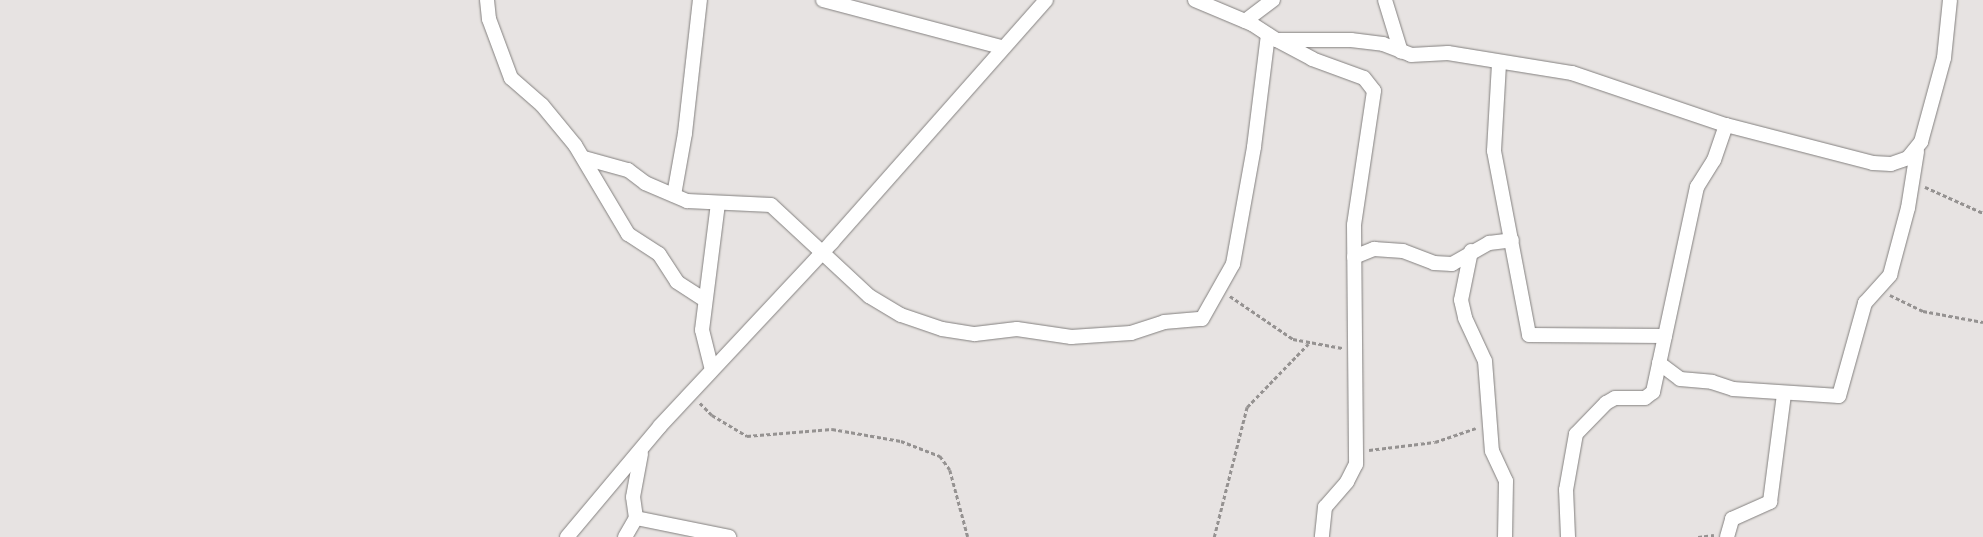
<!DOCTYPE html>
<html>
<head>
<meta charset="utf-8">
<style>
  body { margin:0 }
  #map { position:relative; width:1983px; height:537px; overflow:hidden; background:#e7e3e2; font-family:"Space Grotesk",sans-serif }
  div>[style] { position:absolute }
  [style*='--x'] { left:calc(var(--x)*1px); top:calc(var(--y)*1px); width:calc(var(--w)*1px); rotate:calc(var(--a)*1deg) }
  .path>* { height:2.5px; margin-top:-1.25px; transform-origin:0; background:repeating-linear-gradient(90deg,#959291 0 4px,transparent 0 6.5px) }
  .roads { filter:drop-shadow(0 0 1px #83807f) drop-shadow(0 0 1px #83807f) }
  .minor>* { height:14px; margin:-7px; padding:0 7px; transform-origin:7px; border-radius:7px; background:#fff }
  span { translate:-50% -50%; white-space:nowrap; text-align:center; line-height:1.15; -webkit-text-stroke:4px #f4f1ef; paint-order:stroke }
</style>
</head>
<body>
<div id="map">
  <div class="path">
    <i style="--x:1925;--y:187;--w:64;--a:24.1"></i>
    <i style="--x:1890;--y:295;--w:37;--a:26"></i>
    <i style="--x:1923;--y:311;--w:61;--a:10.4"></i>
    <i style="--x:1230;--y:296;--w:76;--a:34.3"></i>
    <i style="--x:1293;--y:339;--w:50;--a:10.4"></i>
    <i style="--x:700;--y:403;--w:17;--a:45"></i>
    <i style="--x:712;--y:415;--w:41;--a:31"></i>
    <i style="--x:747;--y:436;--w:85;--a:-4.7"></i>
    <i style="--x:832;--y:429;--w:70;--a:9.9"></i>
    <i style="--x:901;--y:441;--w:42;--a:21"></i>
    <i style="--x:940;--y:456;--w:17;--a:54"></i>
    <i style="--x:950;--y:470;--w:69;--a:75"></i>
    <i style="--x:1369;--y:450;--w:66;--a:-6.9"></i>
    <i style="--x:1435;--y:442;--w:43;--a:-18.9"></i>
    <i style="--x:1214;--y:537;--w:134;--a:-75.8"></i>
    <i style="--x:1247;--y:407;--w:88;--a:-45.9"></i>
    <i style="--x:1698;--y:537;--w:16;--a:-7"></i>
  </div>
  <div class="roads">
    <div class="minor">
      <i style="--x:487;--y:0;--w:19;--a:84"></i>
      <i style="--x:489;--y:19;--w:63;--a:69.6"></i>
      <i style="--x:511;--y:78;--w:41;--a:41.1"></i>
      <i style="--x:542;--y:105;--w:52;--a:50.5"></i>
      <i style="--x:575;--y:145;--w:104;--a:59.2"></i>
      <i style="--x:628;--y:234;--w:37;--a:33"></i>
      <i style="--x:659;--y:254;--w:33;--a:57"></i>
      <i style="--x:677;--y:282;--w:33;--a:33"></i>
      <i style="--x:823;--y:0;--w:184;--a:14.8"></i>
      <i style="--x:1195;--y:0;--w:62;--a:22.8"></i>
      <i style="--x:1252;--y:24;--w:30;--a:33"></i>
      <i style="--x:1277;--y:40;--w:74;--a:0"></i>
      <i style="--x:1351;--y:40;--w:32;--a:7"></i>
      <i style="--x:1383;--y:44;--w:30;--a:21"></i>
      <i style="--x:1411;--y:55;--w:37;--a:-3"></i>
      <i style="--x:1448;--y:53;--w:126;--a:9.2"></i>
      <i style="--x:1572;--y:73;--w:163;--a:18.7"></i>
      <i style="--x:1726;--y:125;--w:152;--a:14.5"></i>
      <i style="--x:1873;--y:163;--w:18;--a:3"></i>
      <i style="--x:1891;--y:164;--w:18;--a:-19"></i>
      <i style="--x:1908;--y:158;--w:21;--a:-51"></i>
      <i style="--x:1921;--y:142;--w:87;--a:-74.7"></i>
      <i style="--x:1944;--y:58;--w:58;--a:-84.1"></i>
      <i style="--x:1385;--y:0;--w:54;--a:72.9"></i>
      <i style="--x:1245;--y:21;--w:35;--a:-37"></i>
      <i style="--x:1277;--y:40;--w:40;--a:28"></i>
      <i style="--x:1312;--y:59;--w:55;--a:20.1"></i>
      <i style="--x:1364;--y:78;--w:16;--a:52"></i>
      <i style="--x:1374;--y:91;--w:135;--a:98.5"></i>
      <i style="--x:1354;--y:225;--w:239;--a:89.5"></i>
      <i style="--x:1356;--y:464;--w:20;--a:117"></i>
      <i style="--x:1347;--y:482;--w:33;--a:131"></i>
      <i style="--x:1325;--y:507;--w:30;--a:96"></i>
      <i style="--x:1499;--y:64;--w:87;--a:93.3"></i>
      <i style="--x:1494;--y:151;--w:187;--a:79.2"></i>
      <i style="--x:1529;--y:335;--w:136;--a:0.4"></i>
      <i style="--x:584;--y:158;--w:46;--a:15.3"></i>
      <i style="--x:628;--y:170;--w:21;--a:37"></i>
      <i style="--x:645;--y:183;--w:46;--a:23.2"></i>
      <i style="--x:687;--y:201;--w:84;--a:2.7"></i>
      <i style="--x:771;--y:205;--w:134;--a:42.9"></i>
      <i style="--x:869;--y:296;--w:37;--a:31"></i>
      <i style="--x:901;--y:315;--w:43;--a:18.9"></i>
      <i style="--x:942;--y:329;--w:33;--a:9"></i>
      <i style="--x:975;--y:334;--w:42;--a:-6.8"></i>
      <i style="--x:1017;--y:329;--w:55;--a:8.4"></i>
      <i style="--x:1071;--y:337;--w:60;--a:-3.8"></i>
      <i style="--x:1131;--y:333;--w:35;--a:-18"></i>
      <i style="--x:1164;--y:322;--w:38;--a:-5"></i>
      <i style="--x:1202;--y:319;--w:63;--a:-60.6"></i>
      <i style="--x:1233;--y:264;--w:119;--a:-79.8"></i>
      <i style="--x:1254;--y:147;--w:113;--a:-82.9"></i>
      <i style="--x:674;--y:195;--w:63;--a:-79.9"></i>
      <i style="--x:685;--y:133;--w:134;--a:-83.6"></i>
      <i style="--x:1471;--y:251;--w:50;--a:101.5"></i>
      <i style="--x:1461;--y:300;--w:18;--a:77"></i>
      <i style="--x:1465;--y:318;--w:47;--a:65.1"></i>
      <i style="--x:1485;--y:361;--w:90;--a:85.6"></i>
      <i style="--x:1492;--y:451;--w:33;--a:65"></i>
      <i style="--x:1506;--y:481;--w:56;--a:91"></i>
      <i style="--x:1354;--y:257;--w:22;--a:-22"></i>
      <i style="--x:1374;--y:249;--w:29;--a:4"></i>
      <i style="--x:1403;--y:251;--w:33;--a:21"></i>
      <i style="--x:1434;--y:263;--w:18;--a:3"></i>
      <i style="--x:1452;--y:264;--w:43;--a:-29.6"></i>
      <i style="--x:1489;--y:243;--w:23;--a:-7"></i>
      <i style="--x:1659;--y:363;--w:26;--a:37"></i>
      <i style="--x:1680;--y:379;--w:32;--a:5"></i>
      <i style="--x:1712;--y:382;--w:22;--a:18"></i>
      <i style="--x:1733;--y:389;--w:106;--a:3.8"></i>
      <i style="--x:1839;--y:396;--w:97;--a:-74.4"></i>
      <i style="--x:1865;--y:303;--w:38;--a:-48"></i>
      <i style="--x:1890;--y:275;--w:69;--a:-75"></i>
      <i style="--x:1908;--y:208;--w:57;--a:-80.9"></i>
      <i style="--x:712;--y:370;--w:41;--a:-104"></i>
      <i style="--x:702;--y:330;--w:127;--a:-82.8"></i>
      <i style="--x:636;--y:518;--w:95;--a:11.5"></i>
      <i style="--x:567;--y:537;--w:145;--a:-50"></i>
      <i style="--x:660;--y:426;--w:252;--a:-46.9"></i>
      <i style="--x:832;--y:242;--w:323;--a:-48.5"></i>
      <i style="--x:625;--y:537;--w:22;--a:-60"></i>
      <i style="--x:636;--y:518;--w:21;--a:-98"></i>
      <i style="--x:633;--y:497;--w:44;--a:-79.5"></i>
      <i style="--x:1568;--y:537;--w:47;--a:-92.4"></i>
      <i style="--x:1566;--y:490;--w:57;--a:-79.9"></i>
      <i style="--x:1576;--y:434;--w:43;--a:-45.9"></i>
      <i style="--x:1606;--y:403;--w:10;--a:-29"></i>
      <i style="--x:1615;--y:398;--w:30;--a:0"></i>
      <i style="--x:1645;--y:398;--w:10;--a:-37"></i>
      <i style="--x:1653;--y:392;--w:210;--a:-77.9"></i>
      <i style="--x:1697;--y:187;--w:32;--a:-58"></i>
      <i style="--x:1714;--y:160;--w:37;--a:-71"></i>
      <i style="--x:1727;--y:537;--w:19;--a:-74"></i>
      <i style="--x:1732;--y:519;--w:42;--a:-24.1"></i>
      <i style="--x:1770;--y:502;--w:109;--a:-82.6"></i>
    </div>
  </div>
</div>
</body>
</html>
